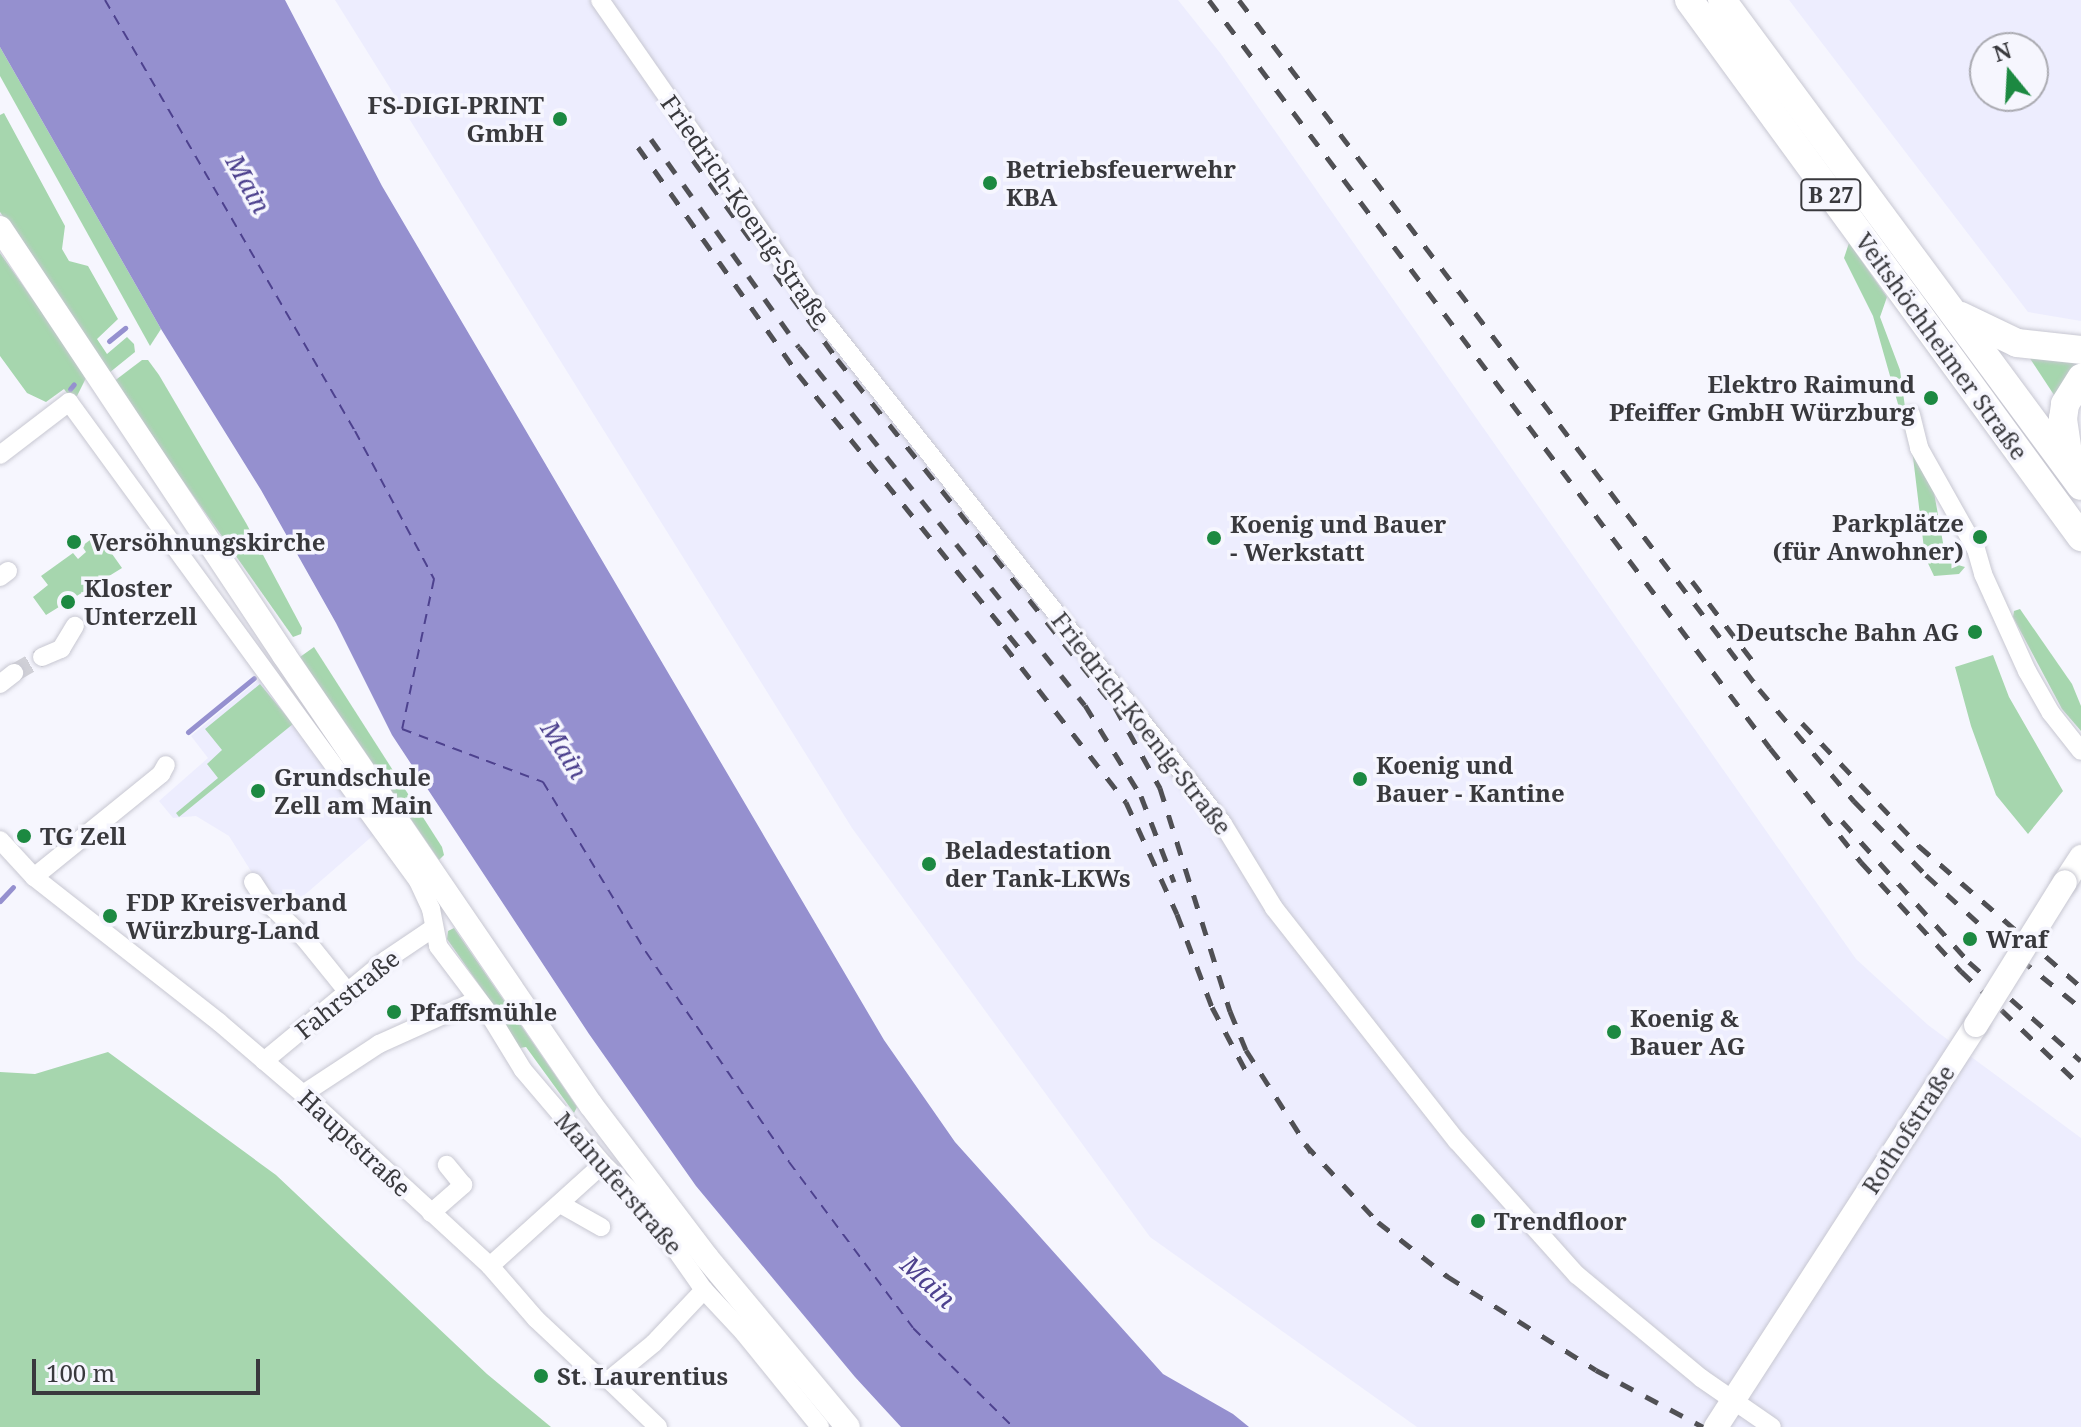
<!DOCTYPE html>
<html>
<head>
<meta charset="utf-8">
<style>
  body { margin:0 }
  #map { position:relative; width:2081px; height:1427px; overflow:hidden; background:#f6f6fe; font-family:"Noto Serif",serif }
  div>[style] { position:absolute }
  [style*='--x'] { left:calc(var(--x)*1px); top:calc(var(--y)*1px); width:calc(var(--w)*1px); rotate:calc(var(--a)*1deg) }
  .built>* { inset:0; background:#ededfe }
  .green>* { inset:0; background:#a6d6ae }
  .water>* { inset:0; background:#9590cf }
  .stream>* { height:5px; margin:-2.5px; padding:0 2.5px; transform-origin:2.5px; border-radius:2.5px; background:#9590cf }
  .ferry>* { height:2px; margin-top:-1px; transform-origin:0; background:repeating-linear-gradient(90deg,#4d418e 0 10px,transparent 0 18px) }
  .minor-tunnel>* { height:18px; margin-top:-9px; transform-origin:0; background:repeating-linear-gradient(90deg,#d0d0d7 0 18px,transparent 0 27px) }
  .roads { filter:drop-shadow(0 0 2px #c7c7d1) drop-shadow(0 0 2px #c7c7d1) }
  .minor>* { height:18px; margin:-9px; padding:0 9px; transform-origin:9px; border-radius:9px; background:#fff }
  .major>* { height:24px; margin:-12px; padding:0 12px; transform-origin:12px; border-radius:12px; background:#fff }
  .highway>* { height:28px; margin:-14px; padding:0 14px; transform-origin:14px; border-radius:14px; background:#fff }
  .rail>* { height:5px; margin-top:-2.5px; transform-origin:0; background:repeating-linear-gradient(90deg,#505054 0 14px,transparent 0 28px) }
  .bridges { filter:drop-shadow(0 0 2px #c7c7d1) drop-shadow(0 0 2px #c7c7d1) }
  .major-bridge>* { height:24px; margin:-12px; padding:0 12px; transform-origin:12px; border-radius:12px; background:#fff }
  .dots>* { width:22px; height:22px; translate:-50% -50%; box-sizing:border-box; border:4px solid #f6f6fe; border-radius:50% }
  span { translate:-50% -50%; white-space:nowrap; text-align:center; line-height:1.15; -webkit-text-stroke:7px #f6f6fe; paint-order:stroke }
  .shield-label span { padding:2px 6px; background:#f6f6fe; border:2px solid; border-radius:6px; -webkit-text-stroke-width:0 }
  .shield-label { font-size:22px; color:#39393d; font-weight:700 }
  .poi-label { font-size:24px; color:#39393d; font-weight:700 }
  .right { translate:-100% -50%; text-align:right }
  .left { translate:0 -50%; text-align:left }
  .street-label { font-size:24px; color:#39393d }
  .water-label { font-size:26px; color:#4d418e; font-style:italic }
  .north { position:absolute; left:1969px; top:32px; width:80px; height:80px; box-sizing:border-box; background:#f6f6fe; border:2px solid #aaaab1; border-radius:50%; rotate:342deg; font-size:22px; font-weight:700; line-height:32px; text-align:center; color:#39393d }
  .north::after { content:''; display:block; margin:auto; width:28px; height:36px; background:#1c8941; clip-path:polygon(50% 0,100% 100%,50% 72%,0 100%) }
  .scale { position:absolute; left:32px; top:1359px; width:228px; height:36px; box-sizing:border-box; border:4px solid #39393d; border-top:0; padding-left:10px; font-size:24px; line-height:28px; white-space:nowrap; color:#39393d; -webkit-text-stroke:6px #f6f6fe; paint-order:stroke }
</style>
</head>
<body>
<div id="map">
  <div class="built">
    <i style="clip-path:polygon(335px 0,1178px 0,1221px 54px,1856px 959px,1928px 1025px,2081px 1138px,2081px 1427px,1417px 1427px,1150px 1237px,852px 828px)"></i>
    <i style="clip-path:polygon(evenodd,1789px 0,2081px 0,2081px 321px,2028px 312px,1789px 0,1985px 48px,2033px 48px,2033px 96px,1985px 96px,1985px 48px)"></i>
    <i style="clip-path:polygon(263px 676px,376px 833px,286px 911px,254px 876px,229px 836px,196px 816px,173px 818px,159px 801px,208px 758px,191px 736px)"></i>
  </div>
  <div class="green">
    <i style="clip-path:polygon(0 47px,161px 329px,150px 346px,0 76px)"></i>
    <i style="clip-path:polygon(4px 113px,65px 226px,62px 249px,69px 261px,88px 266px,118px 319px,97px 339px,107px 354px,127px 337px,134px 344px,135px 352px,109px 373px,0 212px,0 115px)"></i>
    <i style="clip-path:polygon(1849px 243px,1887px 297px,1880px 317px,1900px 370px,1907px 422px,1932px 481px,1945px 554px,1951px 563px,1965px 567px,1959px 574px,1934px 576px,1925px 557px,1913px 457px,1873px 316px,1844px 258px)"></i>
    <i style="clip-path:polygon(0 253px,87px 376px,77px 396px,69px 396px,64px 389px,46px 402px,27px 393px,0 356px)"></i>
    <i style="clip-path:polygon(2029px 357px,2081px 358px,2081px 369px,2056px 398px)"></i>
    <i style="clip-path:polygon(142px 360px,148px 360px,159px 375px,246px 523px,302px 628px,301px 634px,293px 637px,113px 382px)"></i>
    <i style="clip-path:polygon(98px 534px,122px 568px,46px 615px,33px 597px,48px 585px,41px 576px,73px 553px,78px 559px,86px 552px,82px 546px)"></i>
    <i style="clip-path:polygon(2020px 609px,2072px 684px,2081px 706px,2081px 731px,2062px 709px,2013px 617px,2014px 611px)"></i>
    <i style="clip-path:polygon(314px 647px,442px 847px,444px 855px,439px 860px,300px 657px)"></i>
    <i style="clip-path:polygon(1993px 655px,2009px 697px,2063px 791px,2028px 834px,1996px 795px,1971px 726px,1955px 667px)"></i>
    <i style="clip-path:polygon(260px 684px,293px 724px,179px 817px,176px 813px,218px 778px,207px 764px,222px 750px,205px 729px)"></i>
    <i style="clip-path:polygon(454px 928px,577px 1107px,574px 1113px,526px 1047px,514px 1049px,506px 1023px,447px 939px,448px 931px)"></i>
    <i style="clip-path:polygon(108px 1052px,276px 1175px,487px 1374px,551px 1427px,0 1427px,0 1072px,35px 1074px)"></i>
  </div>
  <div class="water">
    <i style="clip-path:polygon(0 0,285px 0,382px 186px,884px 1040px,955px 1142px,1163px 1374px,1233px 1414px,1249px 1427px,901px 1427px,855px 1377px,696px 1186px,589px 1034px,392px 735px,336px 623px,261px 490px,161px 329px,0 47px)"></i>
  </div>
  <div class="stream">
    <i style="--x:109;--y:341;--w:21;--a:-39"></i>
    <i style="--x:70;--y:389;--w:6;--a:-51"></i>
    <i style="--x:188;--y:732;--w:85;--a:-39.3"></i>
    <i style="--x:0;--y:901;--w:19;--a:-47"></i>
  </div>
  <div class="ferry">
    <i style="--x:105;--y:0;--w:498;--a:59.9"></i>
    <i style="--x:355;--y:431;--w:168;--a:61.9"></i>
    <i style="--x:434;--y:579;--w:153;--a:102"></i>
    <i style="--x:402;--y:729;--w:151;--a:20.6"></i>
    <i style="--x:543;--y:782;--w:199;--a:58.8"></i>
    <i style="--x:646;--y:952;--w:254;--a:55.7"></i>
    <i style="--x:789;--y:1162;--w:207;--a:53.2"></i>
    <i style="--x:913;--y:1328;--w:141;--a:44.7"></i>
  </div>
  <div class="minor-tunnel">
    <i style="--x:14;--y:673;--w:32;--a:-30"></i>
  </div>
  <div class="roads">
    <div class="minor">
      <i style="--x:600;--y:0;--w:370;--a:55.2"></i>
      <i style="--x:811;--y:304;--w:663;--a:51.61"></i>
      <i style="--x:1223;--y:824;--w:98;--a:58.7"></i>
      <i style="--x:1274;--y:908;--w:296;--a:51.9"></i>
      <i style="--x:1457;--y:1141;--w:180;--a:48.2"></i>
      <i style="--x:1577;--y:1275;--w:161;--a:39.7"></i>
      <i style="--x:1701;--y:1378;--w:86;--a:34.6"></i>
      <i style="--x:1911;--y:415;--w:34;--a:76"></i>
      <i style="--x:1919;--y:448;--w:116;--a:60.6"></i>
      <i style="--x:1976;--y:549;--w:26;--a:74"></i>
      <i style="--x:1983;--y:574;--w:107;--a:65.6"></i>
      <i style="--x:2027;--y:671;--w:48;--a:60.3"></i>
      <i style="--x:2051;--y:713;--w:48;--a:51.7"></i>
      <i style="--x:0;--y:455;--w:87;--a:-37.5"></i>
      <i style="--x:69;--y:402;--w:593;--a:53.92"></i>
      <i style="--x:418;--y:881;--w:31;--a:65"></i>
      <i style="--x:431;--y:909;--w:38;--a:79"></i>
      <i style="--x:438;--y:946;--w:81;--a:53"></i>
      <i style="--x:487;--y:1011;--w:69;--a:58.6"></i>
      <i style="--x:523;--y:1070;--w:123;--a:49.6"></i>
      <i style="--x:603;--y:1164;--w:56;--a:44.3"></i>
      <i style="--x:643;--y:1203;--w:106;--a:55"></i>
      <i style="--x:704;--y:1290;--w:59;--a:47.1"></i>
      <i style="--x:744;--y:1333;--w:121;--a:51"></i>
      <i style="--x:0;--y:577;--w:10;--a:-37"></i>
      <i style="--x:42;--y:657;--w:21;--a:-23"></i>
      <i style="--x:61;--y:649;--w:27;--a:-59"></i>
      <i style="--x:0;--y:684;--w:18;--a:-38"></i>
      <i style="--x:0;--y:840;--w:50;--a:47.4"></i>
      <i style="--x:34;--y:877;--w:236;--a:38.1"></i>
      <i style="--x:220;--y:1023;--w:109;--a:40.5"></i>
      <i style="--x:303;--y:1094;--w:254;--a:42.6"></i>
      <i style="--x:490;--y:1266;--w:70;--a:49"></i>
      <i style="--x:536;--y:1319;--w:85;--a:43.1"></i>
      <i style="--x:598;--y:1377;--w:11;--a:15"></i>
      <i style="--x:609;--y:1380;--w:68;--a:43.8"></i>
      <i style="--x:34;--y:877;--w:164;--a:-39"></i>
      <i style="--x:161;--y:774;--w:10;--a:-61"></i>
      <i style="--x:253;--y:882;--w:20;--a:57"></i>
      <i style="--x:264;--y:899;--w:57;--a:44.3"></i>
      <i style="--x:305;--y:939;--w:67;--a:51.1"></i>
      <i style="--x:264;--y:1061;--w:158;--a:-39.6"></i>
      <i style="--x:386;--y:960;--w:55;--a:-34"></i>
      <i style="--x:303;--y:1094;--w:91;--a:-33.3"></i>
      <i style="--x:379;--y:1044;--w:107;--a:-24.2"></i>
      <i style="--x:562;--y:1205;--w:45;--a:29.4"></i>
      <i style="--x:431;--y:1213;--w:43;--a:-41.2"></i>
      <i style="--x:463;--y:1185;--w:26;--a:-129"></i>
      <i style="--x:490;--y:1266;--w:152;--a:-42.1"></i>
      <i style="--x:609;--y:1380;--w:58;--a:-39.4"></i>
      <i style="--x:654;--y:1343;--w:73;--a:-46.7"></i>
    </div>
    <div class="major">
      <i style="--x:0;--y:228;--w:513;--a:56.37"></i>
      <i style="--x:284;--y:655;--w:545;--a:55.7"></i>
      <i style="--x:591;--y:1105;--w:192;--a:52.8"></i>
      <i style="--x:707;--y:1258;--w:220;--a:50.2"></i>
      <i style="--x:2065;--y:882;--w:30;--a:-57"></i>
      <i style="--x:1716;--y:1427;--w:479;--a:-57.1"></i>
    </div>
    <div class="highway">
      <i style="--x:1689;--y:0;--w:665;--a:53.87"></i>
      <i style="--x:1722;--y:0;--w:604;--a:53.55"></i>
      <i style="--x:1961;--y:316;--w:62;--a:25.7"></i>
      <i style="--x:2017;--y:343;--w:64;--a:6.2"></i>
      <i style="--x:2070;--y:467;--w:49;--a:-98.3"></i>
      <i style="--x:2063;--y:419;--w:15;--a:-82"></i>
      <i style="--x:2065;--y:404;--w:31;--a:-58"></i>
    </div>
  </div>
  <div class="rail">
    <i style="--x:1209;--y:0;--w:935;--a:53.13"></i>
    <i style="--x:1770;--y:748;--w:146;--a:51.4"></i>
    <i style="--x:1861;--y:862;--w:148;--a:47.5"></i>
    <i style="--x:1961;--y:971;--w:166;--a:43.8"></i>
    <i style="--x:1239;--y:0;--w:863;--a:52.96"></i>
    <i style="--x:1759;--y:689;--w:147;--a:49.7"></i>
    <i style="--x:1854;--y:801;--w:103;--a:45.8"></i>
    <i style="--x:1926;--y:875;--w:98;--a:42.5"></i>
    <i style="--x:1998;--y:941;--w:107;--a:38.9"></i>
    <i style="--x:651;--y:139;--w:255;--a:54.6"></i>
    <i style="--x:799;--y:347;--w:458;--a:51.4"></i>
    <i style="--x:1085;--y:705;--w:107;--a:58.4"></i>
    <i style="--x:1141;--y:796;--w:92;--a:69"></i>
    <i style="--x:638;--y:147;--w:278;--a:54.8"></i>
    <i style="--x:798;--y:374;--w:357;--a:51.1"></i>
    <i style="--x:693;--y:160;--w:246;--a:54.1"></i>
    <i style="--x:837;--y:359;--w:445;--a:51.4"></i>
    <i style="--x:1115;--y:707;--w:93;--a:60.9"></i>
    <i style="--x:1160;--y:788;--w:234;--a:72.6"></i>
    <i style="--x:1230;--y:1011;--w:42;--a:67.7"></i>
    <i style="--x:1246;--y:1050;--w:121;--a:57.5"></i>
    <i style="--x:1692;--y:581;--w:104;--a:52.8"></i>
    <i style="--x:1004;--y:645;--w:199;--a:52.2"></i>
    <i style="--x:1126;--y:802;--w:123;--a:65.5"></i>
    <i style="--x:1177;--y:914;--w:99;--a:69.4"></i>
    <i style="--x:1212;--y:1007;--w:75;--a:62.1"></i>
    <i style="--x:1802;--y:723;--w:170;--a:46.4"></i>
    <i style="--x:1919;--y:846;--w:215;--a:41"></i>
    <i style="--x:1842;--y:821;--w:190;--a:48"></i>
    <i style="--x:1969;--y:962;--w:149;--a:41.5"></i>
    <i style="--x:1305;--y:1144;--w:107;--a:46.9"></i>
    <i style="--x:1378;--y:1222;--w:88;--a:38"></i>
    <i style="--x:1447;--y:1276;--w:176;--a:32.2"></i>
    <i style="--x:1596;--y:1370;--w:121;--a:28"></i>
  </div>
  <div class="bridges">
    <div class="major-bridge">
      <i style="--x:1976;--y:1025;--w:168;--a:-58.1"></i>
    </div>
  </div>
  <div class="dots">
    <i style="left:560px;top:119px;background:#1c8941"></i>
    <i style="left:990px;top:183px;background:#1c8941"></i>
    <i style="left:1931px;top:398px;background:#1c8941"></i>
    <i style="left:1980px;top:537px;background:#1c8941"></i>
    <i style="left:1214px;top:538px;background:#1c8941"></i>
    <i style="left:74px;top:542px;background:#1c8941"></i>
    <i style="left:68px;top:602px;background:#1c8941"></i>
    <i style="left:1975px;top:632px;background:#1c8941"></i>
    <i style="left:1360px;top:779px;background:#1c8941"></i>
    <i style="left:258px;top:791px;background:#1c8941"></i>
    <i style="left:24px;top:836px;background:#1c8941"></i>
    <i style="left:929px;top:864px;background:#1c8941"></i>
    <i style="left:110px;top:916px;background:#1c8941"></i>
    <i style="left:1970px;top:939px;background:#1c8941"></i>
    <i style="left:394px;top:1012px;background:#1c8941"></i>
    <i style="left:1614px;top:1032px;background:#1c8941"></i>
    <i style="left:1478px;top:1221px;background:#1c8941"></i>
    <i style="left:541px;top:1376px;background:#1c8941"></i>
  </div>
  <div class="shield-label">
    <span style="left:1831px;top:195px">B 27</span>
  </div>
  <div class="poi-label">
    <span class="right" style="left:544px;top:119px">FS-DIGI-PRINT<br>GmbH</span>
    <span class="left" style="left:1006px;top:183px">Betriebsfeuerwehr<br>KBA</span>
    <span class="right" style="left:1915px;top:398px">Elektro Raimund<br>Pfeiffer GmbH Würzburg</span>
    <span class="right" style="left:1964px;top:537px">Parkplätze<br>(für Anwohner)</span>
    <span class="left" style="left:1230px;top:538px">Koenig und Bauer<br>- Werkstatt</span>
    <span class="left" style="left:90px;top:542px">Versöhnungskirche</span>
    <span class="left" style="left:84px;top:602px">Kloster<br>Unterzell</span>
    <span class="right" style="left:1959px;top:632px">Deutsche Bahn AG</span>
    <span class="left" style="left:1376px;top:779px">Koenig und<br>Bauer - Kantine</span>
    <span class="left" style="left:274px;top:791px">Grundschule<br>Zell am Main</span>
    <span class="left" style="left:40px;top:836px">TG Zell</span>
    <span class="left" style="left:945px;top:864px">Beladestation<br>der Tank-LKWs</span>
    <span class="left" style="left:126px;top:916px">FDP Kreisverband<br>Würzburg-Land</span>
    <span class="left" style="left:1986px;top:939px">Wraf</span>
    <span class="left" style="left:410px;top:1012px">Pfaffsmühle</span>
    <span class="left" style="left:1630px;top:1032px">Koenig &amp;<br>Bauer AG</span>
    <span class="left" style="left:1494px;top:1221px">Trendfloor</span>
    <span class="left" style="left:557px;top:1376px">St. Laurentius</span>
  </div>
  <div class="street-label">
    <span style="left:746px;top:210px;rotate:55deg">Friedrich-Koenig-Straße</span>
    <span style="left:1942px;top:346px;rotate:54deg">Veitshöchheimer Straße</span>
    <span style="left:1142px;top:723px;rotate:52deg">Friedrich-Koenig-Straße</span>
    <span style="left:347px;top:994px;rotate:-39deg">Fahrstraße</span>
    <span style="left:1908px;top:1129px;rotate:-57deg">Rothofstraße</span>
    <span style="left:355px;top:1143px;rotate:43deg">Hauptstraße</span>
    <span style="left:619px;top:1183px;rotate:49deg">Mainuferstraße</span>
  </div>
  <div class="water-label">
    <span style="left:248px;top:184px;rotate:61deg">Main</span>
    <span style="left:564px;top:750px;rotate:58deg">Main</span>
    <span style="left:928px;top:1282px;rotate:43deg">Main</span>
  </div>
  <div class="north">N</div>
  <div class="scale">100 m</div>
</div>
</body>
</html>
